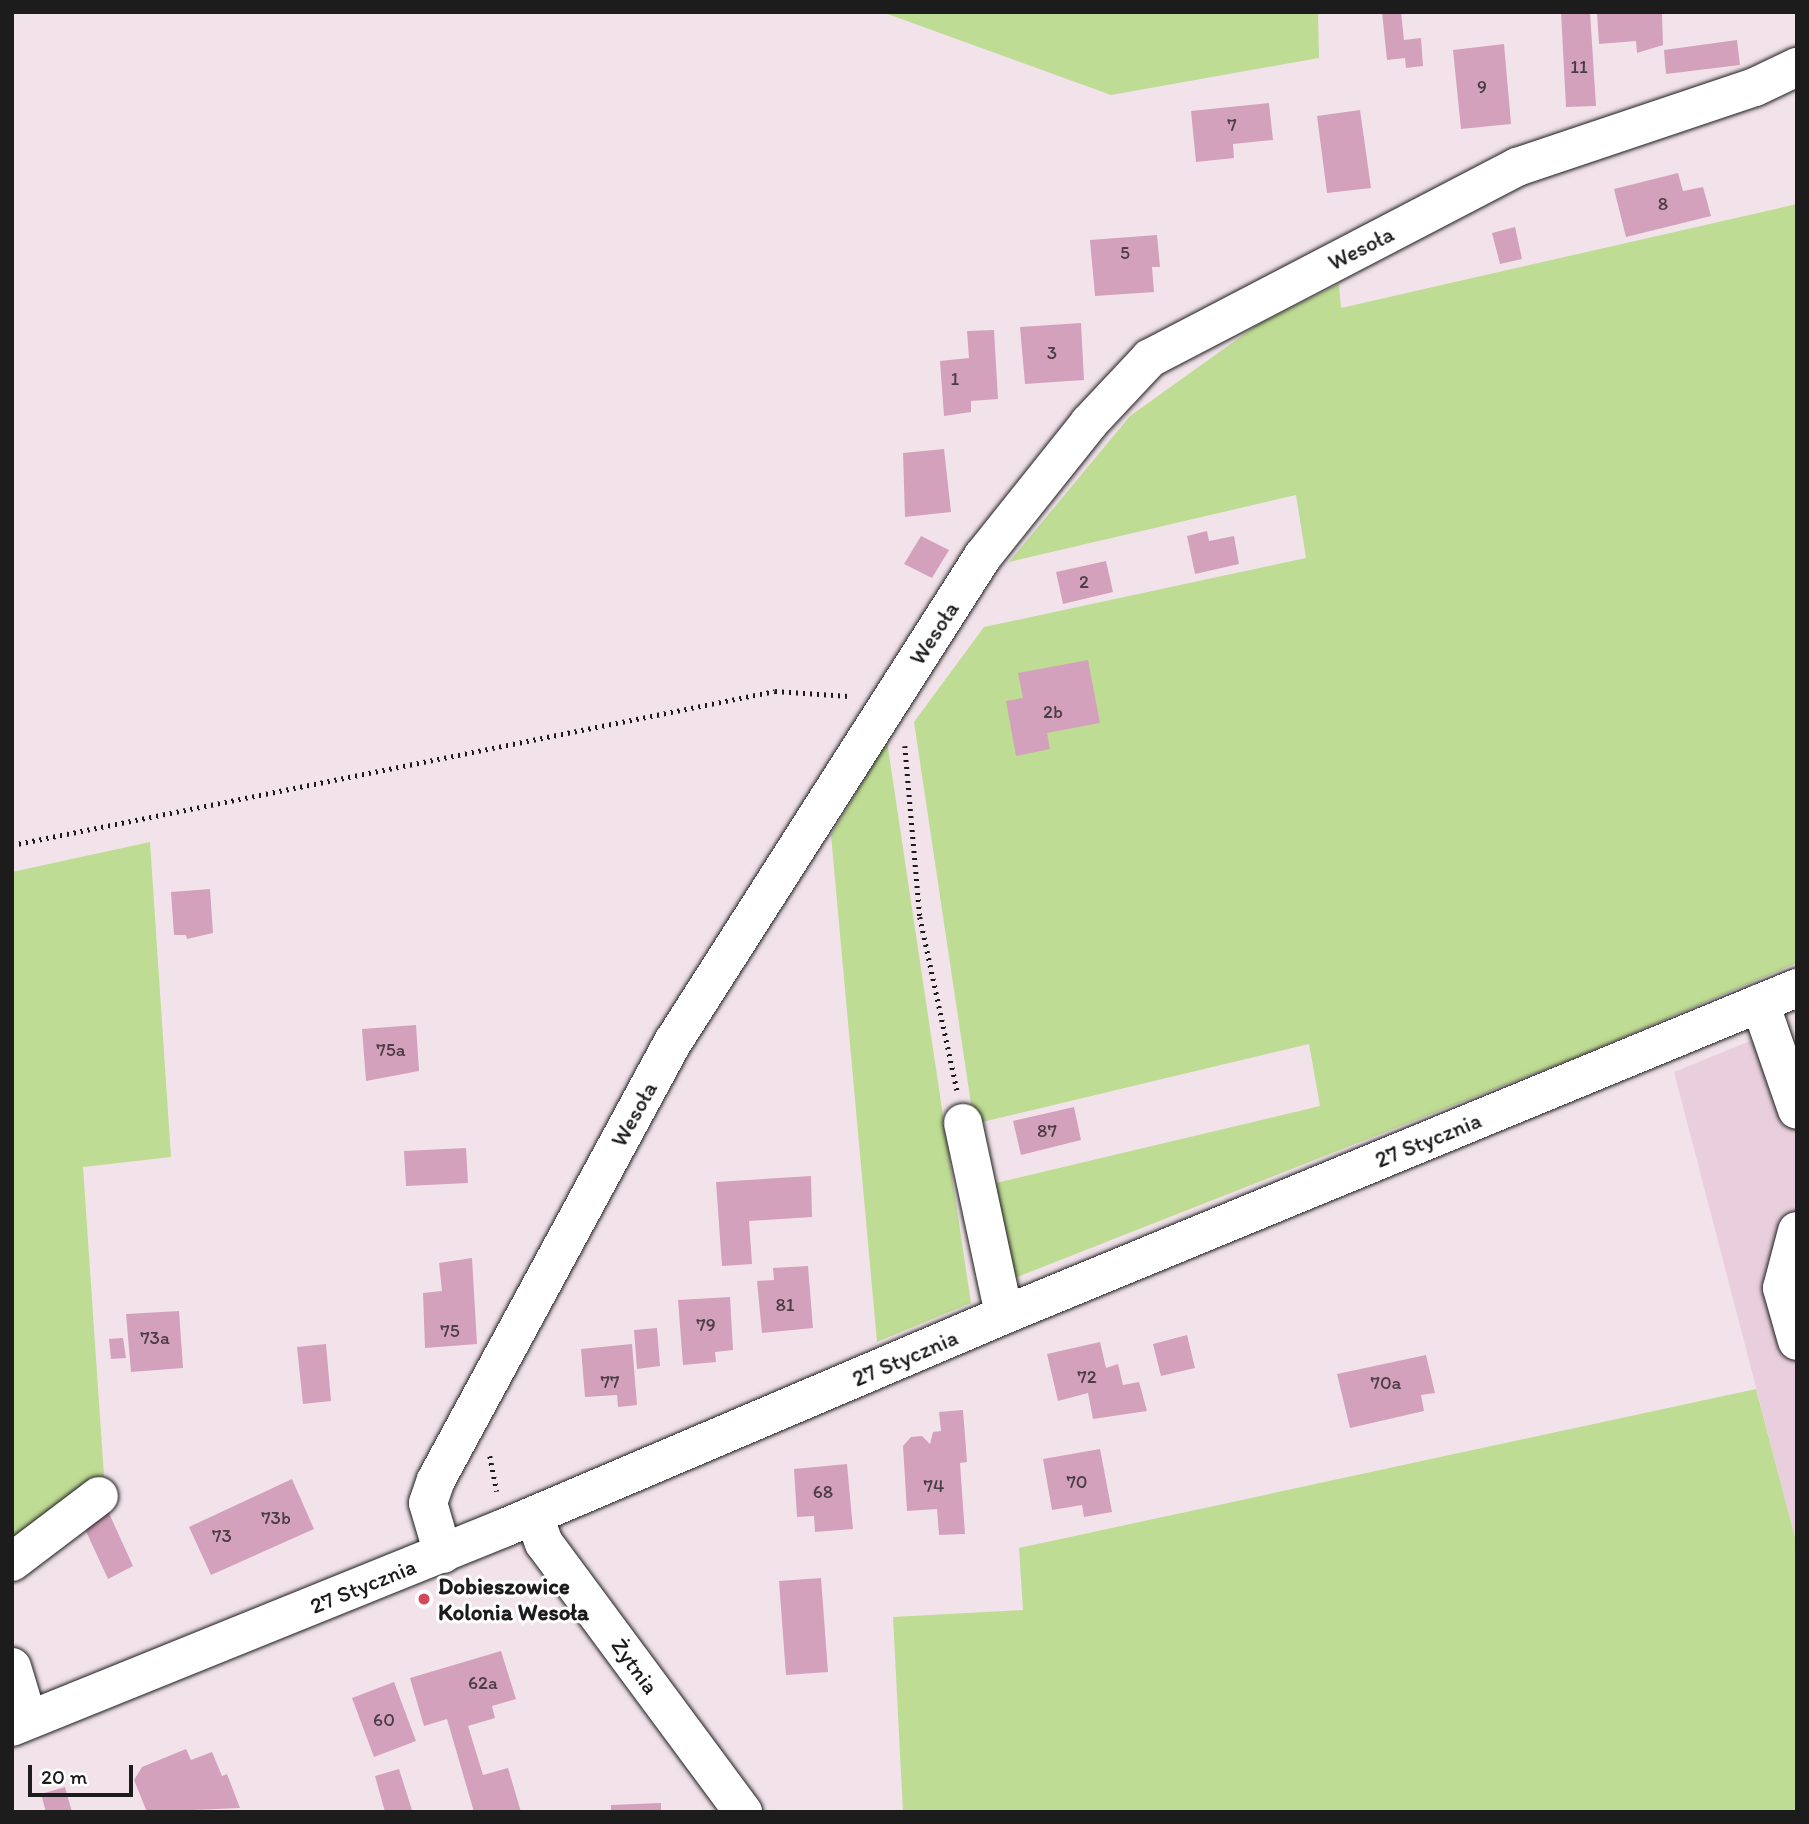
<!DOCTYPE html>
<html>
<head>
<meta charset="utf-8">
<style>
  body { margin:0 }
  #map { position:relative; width:1809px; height:1824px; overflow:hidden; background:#f2e3eb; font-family:Itim,sans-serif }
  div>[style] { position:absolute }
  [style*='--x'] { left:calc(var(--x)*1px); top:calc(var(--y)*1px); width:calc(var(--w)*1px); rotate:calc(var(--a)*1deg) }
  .built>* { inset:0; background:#e9cfdd }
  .green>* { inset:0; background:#bfdc94 }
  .building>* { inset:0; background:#d4a1bc }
  .path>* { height:4.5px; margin-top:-2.25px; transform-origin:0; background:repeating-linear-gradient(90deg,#1c1c1c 0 2px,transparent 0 7px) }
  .roads { filter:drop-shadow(0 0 2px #1c1c1c) drop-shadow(0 0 2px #1c1c1c) }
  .minor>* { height:38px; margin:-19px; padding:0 19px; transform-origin:19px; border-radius:19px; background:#fff }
  .dots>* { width:19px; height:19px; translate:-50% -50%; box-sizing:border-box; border:4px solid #fff; border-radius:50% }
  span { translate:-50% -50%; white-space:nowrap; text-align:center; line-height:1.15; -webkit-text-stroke:6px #fff; paint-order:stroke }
  .number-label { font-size:19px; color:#4a3d44 }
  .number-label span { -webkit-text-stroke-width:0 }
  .street-label { font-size:23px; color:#1c1c1c }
  .poi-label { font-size:23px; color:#1c1c1c; font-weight:700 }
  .left { translate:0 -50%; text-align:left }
  .frame { position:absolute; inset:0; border:14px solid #1c1c1c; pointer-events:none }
  .scale { position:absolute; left:28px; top:1765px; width:105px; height:32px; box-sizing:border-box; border:4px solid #1c1c1c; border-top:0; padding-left:9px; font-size:21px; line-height:24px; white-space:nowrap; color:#1c1c1c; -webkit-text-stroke:5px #fff; paint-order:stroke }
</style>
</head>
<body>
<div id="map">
  <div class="built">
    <i style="clip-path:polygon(1789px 1025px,1797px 1049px,1797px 1545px,1674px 1072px)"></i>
  </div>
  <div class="green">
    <i style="clip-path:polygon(882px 12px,1318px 12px,1319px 58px,1111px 95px)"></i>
    <i style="clip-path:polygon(1797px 204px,1797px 963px,1579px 1056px,1002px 1283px,988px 1185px,1320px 1106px,1309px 1044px,974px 1124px,914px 722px,984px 627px,1306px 558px,1296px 495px,1009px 562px,1130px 416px,1257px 325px,1339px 284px,1341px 308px)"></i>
    <i style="clip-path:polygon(887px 741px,971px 1303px,877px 1342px,831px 835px)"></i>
    <i style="clip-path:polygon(150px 842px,171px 1157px,83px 1167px,104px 1476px,119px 1498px,12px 1567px,12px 872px)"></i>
    <i style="clip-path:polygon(1756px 1389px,1797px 1545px,1797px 1812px,903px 1812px,893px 1617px,1023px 1610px,1019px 1548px)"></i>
  </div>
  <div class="building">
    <i style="clip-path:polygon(1382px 12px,1401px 12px,1404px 40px,1421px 38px,1423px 66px,1406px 68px,1405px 58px,1387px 60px)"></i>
    <i style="clip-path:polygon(1561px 12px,1590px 12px,1596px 106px,1566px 107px)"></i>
    <i style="clip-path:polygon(1597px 12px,1662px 14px,1663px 45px,1637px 53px,1636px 41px,1599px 44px)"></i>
    <i style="clip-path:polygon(1737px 40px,1740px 65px,1666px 74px,1664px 50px)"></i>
    <i style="clip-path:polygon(1504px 44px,1511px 124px,1461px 129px,1453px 50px)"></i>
    <i style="clip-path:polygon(1269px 103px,1273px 140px,1233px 144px,1234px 158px,1196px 162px,1191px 111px)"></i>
    <i style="clip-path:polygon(1360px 110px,1371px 188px,1327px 193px,1317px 116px)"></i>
    <i style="clip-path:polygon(1678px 173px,1683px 191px,1703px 187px,1711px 216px,1626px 237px,1614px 189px)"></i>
    <i style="clip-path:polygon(1515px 227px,1522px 259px,1500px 264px,1492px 233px)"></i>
    <i style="clip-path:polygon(1157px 235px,1160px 267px,1152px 267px,1154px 292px,1095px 296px,1090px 240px)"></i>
    <i style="clip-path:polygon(1081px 323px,1084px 380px,1025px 384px,1020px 327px)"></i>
    <i style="clip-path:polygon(994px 330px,998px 399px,971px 401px,971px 412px,944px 416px,940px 361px,969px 358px,967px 331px)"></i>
    <i style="clip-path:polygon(944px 449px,951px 512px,905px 517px,903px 453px)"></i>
    <i style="clip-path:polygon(1207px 531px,1209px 541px,1234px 536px,1239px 564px,1195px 574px,1187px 536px)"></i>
    <i style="clip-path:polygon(921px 536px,949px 550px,932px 578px,904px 564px)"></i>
    <i style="clip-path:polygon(1106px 561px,1113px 592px,1063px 604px,1056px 572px)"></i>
    <i style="clip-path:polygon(1088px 660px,1100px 723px,1047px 733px,1050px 749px,1016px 756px,1006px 701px,1023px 698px,1018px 673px)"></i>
    <i style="clip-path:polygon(210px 889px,213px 933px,187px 939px,186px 935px,174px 935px,171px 892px)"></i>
    <i style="clip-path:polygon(416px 1025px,419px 1071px,366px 1081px,362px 1029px)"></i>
    <i style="clip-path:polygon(1074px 1107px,1081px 1140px,1021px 1155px,1013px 1121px)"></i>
    <i style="clip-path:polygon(466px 1148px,468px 1183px,406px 1186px,404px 1151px)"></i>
    <i style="clip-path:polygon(811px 1176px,812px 1217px,749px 1221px,752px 1264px,722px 1266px,716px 1182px)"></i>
    <i style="clip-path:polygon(472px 1258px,477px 1344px,425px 1348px,423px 1293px,442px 1291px,439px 1263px)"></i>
    <i style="clip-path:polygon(808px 1266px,813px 1328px,762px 1333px,757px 1281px,774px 1280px,773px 1268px)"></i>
    <i style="clip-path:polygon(730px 1297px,733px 1350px,715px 1352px,716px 1362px,683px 1365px,678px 1300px)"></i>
    <i style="clip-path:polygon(179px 1311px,183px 1368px,131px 1372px,126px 1314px)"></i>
    <i style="clip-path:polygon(657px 1328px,660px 1366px,637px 1369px,634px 1330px)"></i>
    <i style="clip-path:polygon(1187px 1335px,1195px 1368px,1161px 1376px,1153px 1344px)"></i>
    <i style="clip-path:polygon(123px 1338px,126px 1358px,111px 1359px,109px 1339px)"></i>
    <i style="clip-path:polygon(1100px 1342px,1106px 1368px,1118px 1364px,1123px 1385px,1139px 1382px,1147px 1411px,1093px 1419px,1088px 1393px,1058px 1401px,1047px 1354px)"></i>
    <i style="clip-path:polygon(326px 1344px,331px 1401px,303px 1404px,297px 1347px)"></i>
    <i style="clip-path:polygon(632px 1344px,637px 1405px,618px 1407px,617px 1395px,585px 1397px,581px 1349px)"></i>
    <i style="clip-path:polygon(1426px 1355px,1435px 1393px,1421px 1395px,1424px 1411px,1350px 1428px,1337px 1374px)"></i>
    <i style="clip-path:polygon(963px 1410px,967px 1462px,960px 1463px,965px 1534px,939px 1535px,937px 1509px,907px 1511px,903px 1446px,911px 1437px,922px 1436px,930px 1444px,933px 1432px,941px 1431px,939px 1412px)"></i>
    <i style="clip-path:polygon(1100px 1449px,1112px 1512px,1084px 1517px,1082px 1505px,1052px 1510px,1043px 1459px)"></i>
    <i style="clip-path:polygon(847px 1464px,853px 1529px,815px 1532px,814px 1516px,797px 1517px,794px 1469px)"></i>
    <i style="clip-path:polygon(292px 1479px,314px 1529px,211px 1575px,189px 1527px)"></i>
    <i style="clip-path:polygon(108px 1511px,133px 1566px,108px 1579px,84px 1527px)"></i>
    <i style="clip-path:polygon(821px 1578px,828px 1672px,786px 1675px,779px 1581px)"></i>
    <i style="clip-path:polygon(501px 1651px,516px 1699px,492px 1706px,495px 1718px,468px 1726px,483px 1775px,508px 1768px,521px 1812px,474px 1812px,447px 1719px,424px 1726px,410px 1678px)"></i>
    <i style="clip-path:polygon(394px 1682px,416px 1741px,374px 1757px,352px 1698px)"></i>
    <i style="clip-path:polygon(186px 1749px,191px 1760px,212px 1752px,222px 1776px,227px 1774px,240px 1808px,147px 1812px,134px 1780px,142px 1767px)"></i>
    <i style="clip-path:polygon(399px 1769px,412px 1810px,385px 1812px,375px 1776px)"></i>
    <i style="clip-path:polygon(65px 1787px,72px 1812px,46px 1812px,41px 1794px)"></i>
    <i style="clip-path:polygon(661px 1803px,661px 1812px,611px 1812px,611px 1805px)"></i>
  </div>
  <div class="path">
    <i style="--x:905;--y:746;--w:172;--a:85"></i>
    <i style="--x:920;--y:917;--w:177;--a:77.9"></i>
    <i style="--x:12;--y:845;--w:778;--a:-11.41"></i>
    <i style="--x:775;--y:691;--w:74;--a:3.9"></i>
    <i style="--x:490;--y:1456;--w:36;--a:79"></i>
  </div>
  <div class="roads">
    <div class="minor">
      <i style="--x:1760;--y:1003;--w:113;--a:70.9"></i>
      <i style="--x:963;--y:1123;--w:196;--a:77.9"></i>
      <i style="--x:1797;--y:1231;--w:59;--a:104.7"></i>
      <i style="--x:1782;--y:1288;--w:55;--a:74.2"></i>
      <i style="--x:534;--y:1516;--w:29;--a:70"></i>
      <i style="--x:544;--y:1543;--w:335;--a:53.5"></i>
      <i style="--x:443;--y:1554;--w:53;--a:-106.4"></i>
      <i style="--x:428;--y:1503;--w:24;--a:-71"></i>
      <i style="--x:436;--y:1480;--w:498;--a:-61.6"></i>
      <i style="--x:673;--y:1042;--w:576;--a:-57.47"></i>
      <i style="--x:983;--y:556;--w:170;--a:-51.4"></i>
      <i style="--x:1089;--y:423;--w:89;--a:-46.8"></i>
      <i style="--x:1150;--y:358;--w:414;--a:-27.5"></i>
      <i style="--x:1517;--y:167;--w:251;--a:-18.6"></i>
      <i style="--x:1755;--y:87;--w:47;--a:-25.5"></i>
      <i style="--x:12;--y:1562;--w:109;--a:-37.2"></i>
      <i style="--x:12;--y:1667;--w:55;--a:73.2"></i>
      <i style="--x:12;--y:1727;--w:531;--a:-22.02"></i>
      <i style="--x:504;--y:1528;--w:543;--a:-23.07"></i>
      <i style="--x:1004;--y:1315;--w:858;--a:-22.41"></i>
    </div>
  </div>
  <div class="dots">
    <i style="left:424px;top:1599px;background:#d1495b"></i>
  </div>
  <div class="number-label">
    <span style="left:1579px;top:67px">11</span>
    <span style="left:1482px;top:87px">9</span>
    <span style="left:1232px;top:125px">7</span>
    <span style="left:1663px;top:204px">8</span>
    <span style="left:1125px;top:253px">5</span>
    <span style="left:1052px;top:353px">3</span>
    <span style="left:955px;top:379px">1</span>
    <span style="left:1084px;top:582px">2</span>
    <span style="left:1053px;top:712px">2b</span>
    <span style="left:391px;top:1050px">75a</span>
    <span style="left:1047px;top:1131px">87</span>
    <span style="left:785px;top:1305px">81</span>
    <span style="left:706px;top:1325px">79</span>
    <span style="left:450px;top:1331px">75</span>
    <span style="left:155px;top:1338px">73a</span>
    <span style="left:1087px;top:1377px">72</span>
    <span style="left:610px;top:1382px">77</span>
    <span style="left:1386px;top:1383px">70a</span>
    <span style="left:1077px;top:1482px">70</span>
    <span style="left:934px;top:1486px">74</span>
    <span style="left:823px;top:1492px">68</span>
    <span style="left:276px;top:1518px">73b</span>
    <span style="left:222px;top:1536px">73</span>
    <span style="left:483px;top:1683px">62a</span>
    <span style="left:384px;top:1720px">60</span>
  </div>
  <div class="street-label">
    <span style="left:1361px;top:248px;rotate:-27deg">Wesoła</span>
    <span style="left:934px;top:633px;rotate:-57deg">Wesoła</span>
    <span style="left:634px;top:1114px;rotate:-61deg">Wesoła</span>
    <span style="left:1428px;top:1140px;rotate:-22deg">27 Stycznia</span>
    <span style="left:905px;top:1358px;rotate:-23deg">27 Stycznia</span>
    <span style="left:363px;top:1586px;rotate:-22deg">27 Stycznia</span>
    <span style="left:635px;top:1666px;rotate:54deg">Żytnia</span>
  </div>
  <div class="poi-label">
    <span class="left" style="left:438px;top:1599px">Dobieszowice<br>Kolonia Wesoła</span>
  </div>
  <div class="frame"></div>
  <div class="scale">20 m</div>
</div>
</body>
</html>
